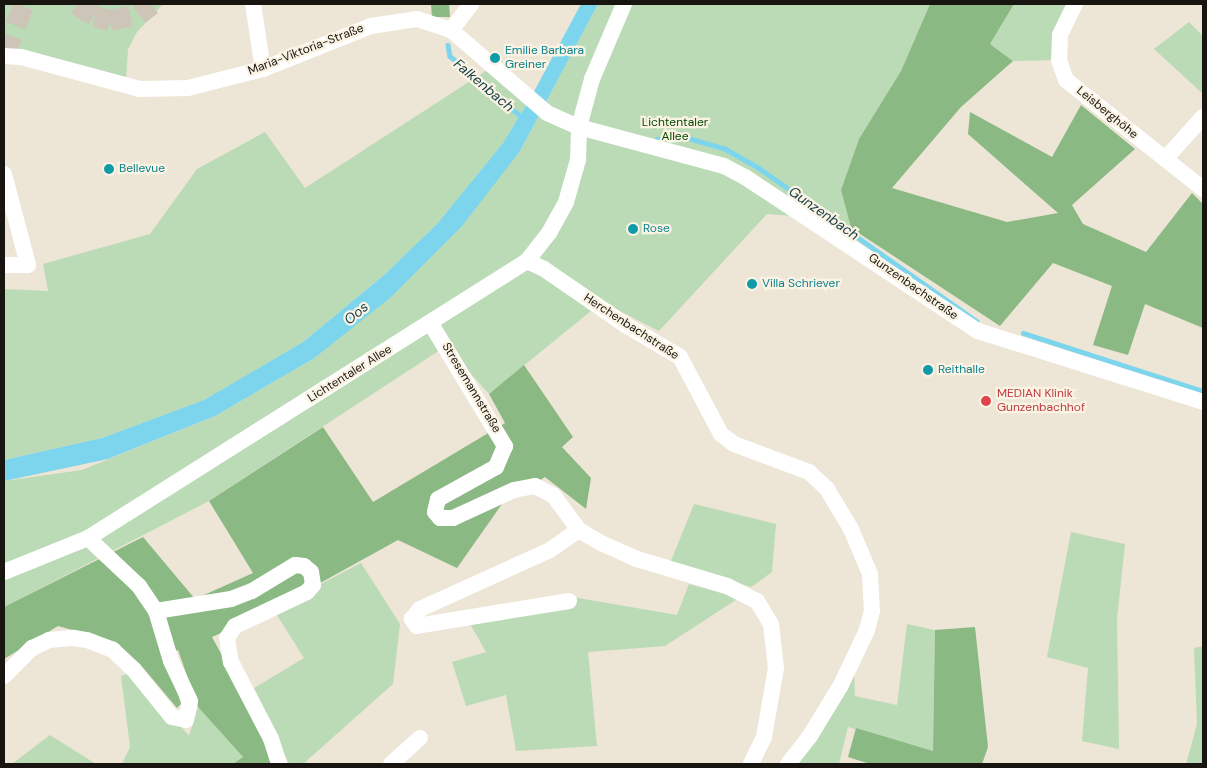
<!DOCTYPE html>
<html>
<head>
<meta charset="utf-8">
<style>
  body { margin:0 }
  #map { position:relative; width:1207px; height:768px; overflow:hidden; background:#ede5d6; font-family:"DM Sans",sans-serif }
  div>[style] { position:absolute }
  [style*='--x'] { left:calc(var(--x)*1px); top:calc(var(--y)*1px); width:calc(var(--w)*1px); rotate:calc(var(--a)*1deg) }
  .green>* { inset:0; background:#bbdbb6 }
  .forest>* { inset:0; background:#8ab983 }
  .water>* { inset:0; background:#7dd5ed }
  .stream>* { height:4.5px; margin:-2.25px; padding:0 2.25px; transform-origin:2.25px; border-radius:2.25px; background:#7dd5ed }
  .major-tunnel>* { height:21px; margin-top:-10.5px; transform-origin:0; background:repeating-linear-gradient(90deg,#cdc6b8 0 21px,transparent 0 32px) }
  .minor>* { height:16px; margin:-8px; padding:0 8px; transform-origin:8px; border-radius:8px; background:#fff }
  .dots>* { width:14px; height:14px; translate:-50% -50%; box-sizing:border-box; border:2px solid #fbf3e3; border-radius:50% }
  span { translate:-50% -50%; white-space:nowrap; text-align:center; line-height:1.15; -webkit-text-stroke:4.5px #fbf3e3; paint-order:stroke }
  .street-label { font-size:12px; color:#181510 }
  .culture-label { font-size:12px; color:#0d838f }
  .left { translate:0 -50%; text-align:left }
  .park-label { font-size:12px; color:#044a00 }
  .health-label { font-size:12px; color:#be3a42 }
  .water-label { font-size:14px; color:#17404b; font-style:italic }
  .frame { position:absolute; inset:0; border:5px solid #181510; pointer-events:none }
</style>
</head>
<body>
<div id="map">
  <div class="green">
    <i style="clip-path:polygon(4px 4px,163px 4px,137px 32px,128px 49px,126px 81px,21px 57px,4px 47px)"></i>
    <i style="clip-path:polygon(598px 4px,930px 4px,901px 71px,859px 139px,841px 190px,851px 228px,805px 217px,767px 214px,659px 331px,602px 302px,489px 394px,446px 346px,209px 501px,4px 607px,4px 481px,82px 470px,215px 416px,313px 359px,520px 151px)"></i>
    <i style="clip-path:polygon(1014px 4px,1075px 4px,1059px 60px,1013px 61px,990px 44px)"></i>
    <i style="clip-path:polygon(1189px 22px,1203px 36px,1203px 94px,1154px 49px)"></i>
    <i style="clip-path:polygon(492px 67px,530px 99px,503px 143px,437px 224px,384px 275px,303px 342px,204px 400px,102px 438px,4px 460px,4px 289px,48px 291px,43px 264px,150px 234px,197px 169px,265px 132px,305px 188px)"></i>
    <i style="clip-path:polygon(694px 504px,776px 524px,772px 572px,751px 587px,671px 561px)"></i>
    <i style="clip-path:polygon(1071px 532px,1125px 544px,1117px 619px,1119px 749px,1082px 741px,1088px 668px,1047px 657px)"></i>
    <i style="clip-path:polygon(361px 563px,400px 624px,393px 684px,303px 764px,289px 764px,254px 688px,304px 658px,273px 609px)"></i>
    <i style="clip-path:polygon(689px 584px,739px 598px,665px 646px,588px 652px,597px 746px,516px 751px,506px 695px,466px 706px,452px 662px,486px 652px,469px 622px,578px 598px,677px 615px)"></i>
    <i style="clip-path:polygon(907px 624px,935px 630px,933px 751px,848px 727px,839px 764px,790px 764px,854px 670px,855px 696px,897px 705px)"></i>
    <i style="clip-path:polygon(1203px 646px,1203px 764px,1186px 764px,1197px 724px,1194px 648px)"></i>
    <i style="clip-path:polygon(135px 671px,189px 736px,198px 707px,243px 757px,233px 764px,122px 764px,130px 747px,121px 676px)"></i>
    <i style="clip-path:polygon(50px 735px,96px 764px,12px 764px)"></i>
  </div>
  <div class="forest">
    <i style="clip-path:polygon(431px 4px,449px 4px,450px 17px,432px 17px)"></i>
    <i style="clip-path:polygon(930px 4px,1014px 4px,990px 44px,1013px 61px,961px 107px,892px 188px,1007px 222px,1058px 213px,968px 134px,970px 112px,1052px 157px,1081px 105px,1135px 149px,1072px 205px,1083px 224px,1146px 252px,1192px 193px,1203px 204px,1203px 328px,1145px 304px,1128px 355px,1093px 345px,1112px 286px,1053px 263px,1000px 326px,851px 228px,841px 190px,859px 139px,901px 71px)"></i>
    <i style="clip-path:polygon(524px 365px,573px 437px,562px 447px,591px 478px,586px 509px,545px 477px,502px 504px,457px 568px,398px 540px,273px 609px,212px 637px,267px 739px,275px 764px,233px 764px,243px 757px,198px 707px,178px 650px,166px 655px,181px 704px,177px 708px,140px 664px,116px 642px,58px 626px,4px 659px,4px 607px,143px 537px,195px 599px,253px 573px,209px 501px,323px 427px,373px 502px,505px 423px,489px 394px)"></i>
    <i style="clip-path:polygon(975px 627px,988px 747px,982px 764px,870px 764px,848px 757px,856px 728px,933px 751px,935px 630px)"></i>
  </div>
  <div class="water">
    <i style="clip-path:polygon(581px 4px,598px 4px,520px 151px,462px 226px,390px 298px,313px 359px,215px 416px,108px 459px,4px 481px,4px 460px,102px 438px,204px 400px,303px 342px,384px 275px,437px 224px,503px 143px,530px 99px)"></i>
  </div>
  <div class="stream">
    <i style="--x:448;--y:45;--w:11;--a:80"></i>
    <i style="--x:450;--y:56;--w:97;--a:40.4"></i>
    <i style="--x:657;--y:139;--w:31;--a:-2"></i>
    <i style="--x:688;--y:138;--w:37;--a:16"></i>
    <i style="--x:724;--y:148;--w:40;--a:29.7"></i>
    <i style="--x:759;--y:168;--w:266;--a:35.1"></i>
    <i style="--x:1023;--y:333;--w:189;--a:17.9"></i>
  </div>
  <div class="major-tunnel">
    <i style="--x:76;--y:4;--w:22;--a:32"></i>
    <i style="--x:95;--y:16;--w:16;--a:15"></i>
    <i style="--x:110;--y:20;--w:30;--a:-12"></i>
    <i style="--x:139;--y:14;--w:16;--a:-38"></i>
    <i style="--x:4;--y:55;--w:55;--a:-68.6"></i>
  </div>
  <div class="minor">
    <i style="--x:253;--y:4;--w:66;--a:81.3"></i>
    <i style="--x:1075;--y:4;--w:34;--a:116"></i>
    <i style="--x:1060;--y:35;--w:25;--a:92"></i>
    <i style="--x:1059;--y:60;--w:21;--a:71"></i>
    <i style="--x:1066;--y:80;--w:175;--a:38.5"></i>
    <i style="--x:451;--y:30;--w:33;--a:-52"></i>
    <i style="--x:4;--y:56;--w:17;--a:3"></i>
    <i style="--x:21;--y:57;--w:123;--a:15.1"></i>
    <i style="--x:140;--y:89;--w:48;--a:-1.2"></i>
    <i style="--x:188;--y:88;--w:77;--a:-14.2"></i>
    <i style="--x:263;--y:69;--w:116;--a:-21.7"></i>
    <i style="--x:371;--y:26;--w:47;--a:-8.7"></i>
    <i style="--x:417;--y:19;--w:36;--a:18"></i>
    <i style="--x:451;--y:30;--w:127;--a:40.8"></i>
    <i style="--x:547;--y:113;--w:35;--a:24"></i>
    <i style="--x:579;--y:127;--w:150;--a:15.1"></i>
    <i style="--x:724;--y:166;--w:24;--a:28"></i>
    <i style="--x:745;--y:177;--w:279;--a:33.5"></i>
    <i style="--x:978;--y:331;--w:236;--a:17.5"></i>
    <i style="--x:1165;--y:159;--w:57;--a:-47.9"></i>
    <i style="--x:4;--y:174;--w:94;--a:75.2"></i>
    <i style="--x:28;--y:265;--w:24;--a:180"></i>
    <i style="--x:527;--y:261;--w:19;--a:25"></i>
    <i style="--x:544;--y:269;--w:97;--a:34.5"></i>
    <i style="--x:624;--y:324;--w:65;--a:30.5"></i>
    <i style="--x:680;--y:357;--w:87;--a:62"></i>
    <i style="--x:721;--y:434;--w:16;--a:38"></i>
    <i style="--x:734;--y:444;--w:80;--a:20.5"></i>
    <i style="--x:809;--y:472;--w:25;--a:43"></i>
    <i style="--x:827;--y:489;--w:47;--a:59"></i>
    <i style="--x:851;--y:529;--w:49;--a:67.1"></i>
    <i style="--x:870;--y:574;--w:37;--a:87"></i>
    <i style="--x:872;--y:611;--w:20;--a:105"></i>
    <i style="--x:867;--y:630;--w:61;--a:115.3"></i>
    <i style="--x:841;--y:685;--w:60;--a:121.3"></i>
    <i style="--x:810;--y:736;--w:36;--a:128"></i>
    <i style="--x:431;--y:324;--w:143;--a:58.8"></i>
    <i style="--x:505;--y:446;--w:23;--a:113"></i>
    <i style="--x:496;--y:467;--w:66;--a:151.1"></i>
    <i style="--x:438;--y:499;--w:13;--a:103"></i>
    <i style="--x:435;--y:512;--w:8;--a:50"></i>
    <i style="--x:440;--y:518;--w:13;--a:0"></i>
    <i style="--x:453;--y:518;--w:67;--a:-24.7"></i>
    <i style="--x:514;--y:490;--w:21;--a:-11"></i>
    <i style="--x:535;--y:486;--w:20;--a:27"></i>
    <i style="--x:553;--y:495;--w:44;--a:53.4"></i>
    <i style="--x:579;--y:530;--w:26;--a:31"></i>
    <i style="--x:601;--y:543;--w:39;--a:24"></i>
    <i style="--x:637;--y:559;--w:94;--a:16.7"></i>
    <i style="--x:727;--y:586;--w:34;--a:27"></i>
    <i style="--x:757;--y:601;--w:27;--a:59"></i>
    <i style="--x:771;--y:624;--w:44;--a:83.5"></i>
    <i style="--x:776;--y:668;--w:70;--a:99.9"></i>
    <i style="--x:764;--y:737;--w:30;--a:116"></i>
    <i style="--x:88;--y:538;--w:70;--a:43.3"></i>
    <i style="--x:139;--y:586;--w:30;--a:56"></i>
    <i style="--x:156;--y:611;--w:76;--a:-9.1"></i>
    <i style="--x:231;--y:599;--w:22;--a:-21"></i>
    <i style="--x:252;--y:591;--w:50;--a:-31.2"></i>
    <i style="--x:295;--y:565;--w:9;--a:6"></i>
    <i style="--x:304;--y:566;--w:9;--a:41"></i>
    <i style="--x:311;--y:572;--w:13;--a:81"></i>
    <i style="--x:313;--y:585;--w:9;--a:131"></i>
    <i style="--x:307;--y:592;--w:80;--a:154.7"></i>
    <i style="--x:235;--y:626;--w:14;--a:124"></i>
    <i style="--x:227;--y:638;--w:24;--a:81"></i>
    <i style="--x:231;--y:662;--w:87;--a:62.5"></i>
    <i style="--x:271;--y:739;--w:26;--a:72"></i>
    <i style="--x:4;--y:572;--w:91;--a:-22"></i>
    <i style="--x:88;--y:538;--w:519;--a:-32.25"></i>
    <i style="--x:527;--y:261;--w:36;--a:-52"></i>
    <i style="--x:549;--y:233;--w:35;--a:-61"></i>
    <i style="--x:566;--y:202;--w:44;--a:-74.1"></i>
    <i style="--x:578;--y:160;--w:33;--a:-88"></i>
    <i style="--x:579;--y:127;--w:50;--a:-74.8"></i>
    <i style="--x:592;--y:79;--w:82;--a:-66.9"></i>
    <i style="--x:569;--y:601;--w:154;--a:170.7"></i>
    <i style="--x:417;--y:626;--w:9;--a:-126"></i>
    <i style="--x:412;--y:619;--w:13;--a:-51"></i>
    <i style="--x:420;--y:609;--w:143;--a:-24.4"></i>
    <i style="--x:550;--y:550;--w:35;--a:-35"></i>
    <i style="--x:4;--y:676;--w:40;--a:-45"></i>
    <i style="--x:32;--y:648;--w:19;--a:-25"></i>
    <i style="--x:49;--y:640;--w:25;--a:-5"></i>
    <i style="--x:74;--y:638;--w:13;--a:9"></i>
    <i style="--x:87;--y:640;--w:28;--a:21"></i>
    <i style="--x:113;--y:650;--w:28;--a:44"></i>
    <i style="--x:133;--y:669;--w:62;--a:50.9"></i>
    <i style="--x:172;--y:717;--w:14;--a:12"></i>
    <i style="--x:186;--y:720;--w:19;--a:-78"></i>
    <i style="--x:190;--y:701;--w:44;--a:-115.4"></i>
    <i style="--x:171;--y:661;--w:52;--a:-106.7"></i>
    <i style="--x:391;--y:764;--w:39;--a:-42"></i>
  </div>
  <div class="dots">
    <i style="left:495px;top:58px;background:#0f9aa8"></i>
    <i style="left:109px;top:169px;background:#0f9aa8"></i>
    <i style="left:633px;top:229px;background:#0f9aa8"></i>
    <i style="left:752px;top:284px;background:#0f9aa8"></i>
    <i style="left:928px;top:370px;background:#0f9aa8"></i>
    <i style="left:986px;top:401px;background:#e0444e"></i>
  </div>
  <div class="street-label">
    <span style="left:306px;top:50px;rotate:-21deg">Maria-Viktoria-Straße</span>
    <span style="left:1107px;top:113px;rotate:39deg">Leisberghöhe</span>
    <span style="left:913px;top:287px;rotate:35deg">Gunzenbachstraße</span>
    <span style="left:631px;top:327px;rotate:33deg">Herchenbachstraße</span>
    <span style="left:350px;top:374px;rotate:-32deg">Lichtentaler Allee</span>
    <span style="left:471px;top:388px;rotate:59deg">Stresemannstraße</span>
  </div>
  <div class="culture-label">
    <span class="left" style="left:505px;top:58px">Emilie Barbara<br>Greiner</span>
    <span class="left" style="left:119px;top:169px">Bellevue</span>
    <span class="left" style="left:643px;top:229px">Rose</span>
    <span class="left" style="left:762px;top:284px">Villa Schriever</span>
    <span class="left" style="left:938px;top:370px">Reithalle</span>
  </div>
  <div class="park-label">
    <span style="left:675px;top:130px">Lichtentaler<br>Allee</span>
  </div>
  <div class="health-label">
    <span class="left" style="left:997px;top:401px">MEDIAN Klinik<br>Gunzenbachhof</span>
  </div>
  <div class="water-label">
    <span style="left:484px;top:85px;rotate:40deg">Falkenbach</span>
    <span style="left:824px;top:213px;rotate:35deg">Gunzenbach</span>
    <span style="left:356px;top:313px;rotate:-40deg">Oos</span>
  </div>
  <div class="frame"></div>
</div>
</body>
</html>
